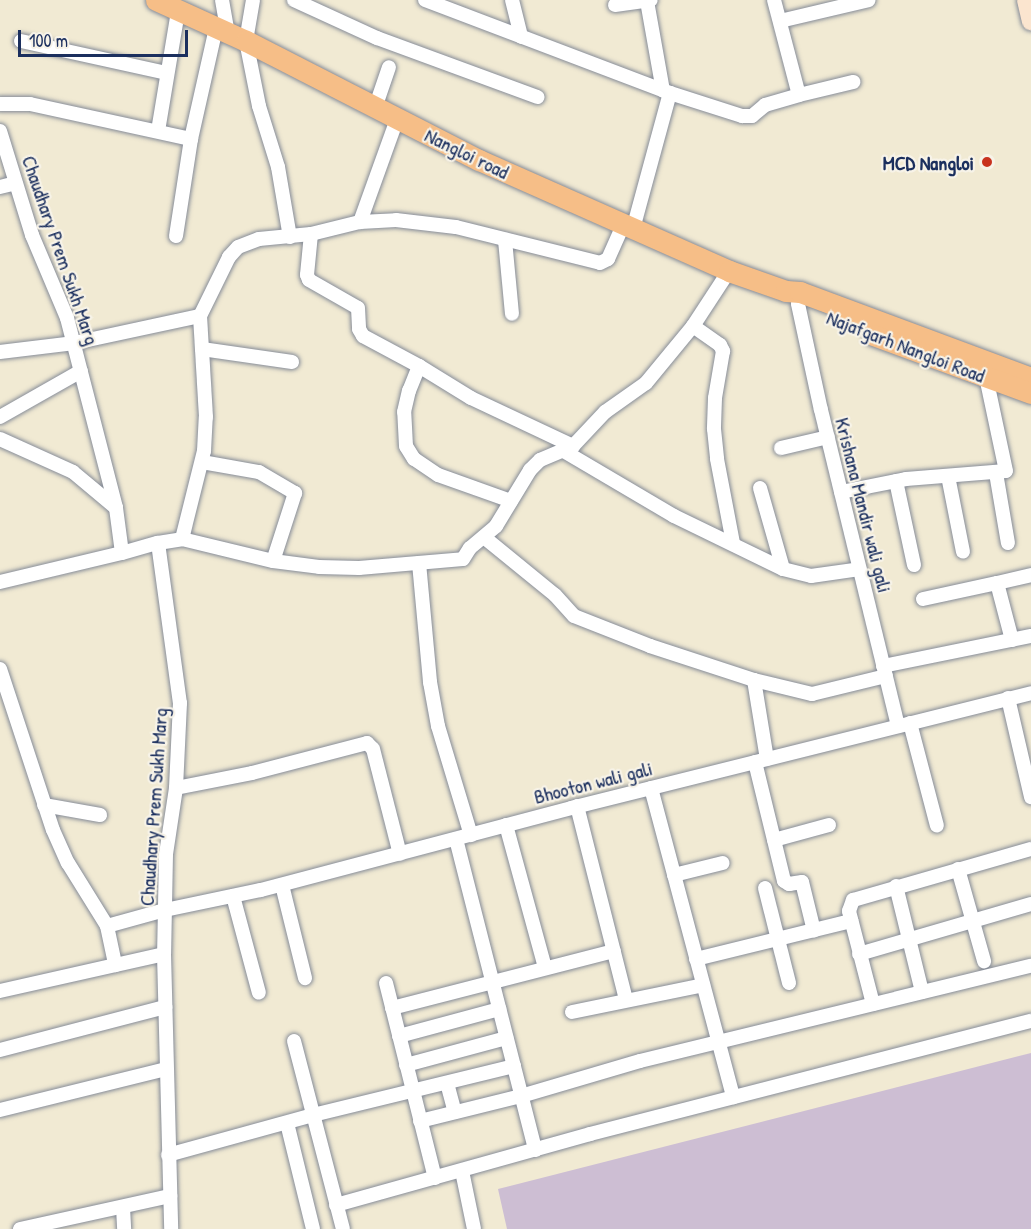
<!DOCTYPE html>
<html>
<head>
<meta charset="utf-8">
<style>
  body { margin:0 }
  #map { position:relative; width:1031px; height:1229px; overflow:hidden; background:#f1ead3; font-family:"Patrick Hand",sans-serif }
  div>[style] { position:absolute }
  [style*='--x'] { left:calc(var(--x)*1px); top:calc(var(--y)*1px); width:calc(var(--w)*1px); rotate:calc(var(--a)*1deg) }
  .industrial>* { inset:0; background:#cdbed3 }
  .roads { filter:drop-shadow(0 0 2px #868c98) drop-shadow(0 0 2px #868c98) }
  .street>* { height:14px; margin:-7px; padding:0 7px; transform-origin:7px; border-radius:7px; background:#fff }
  .secondary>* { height:18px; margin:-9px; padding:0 9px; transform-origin:9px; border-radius:9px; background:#fbe5cf }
  .primary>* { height:21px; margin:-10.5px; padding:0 10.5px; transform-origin:10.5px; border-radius:10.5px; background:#f6be87 }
  .dots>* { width:16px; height:16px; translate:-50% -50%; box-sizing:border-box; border:3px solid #f7f3e8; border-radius:50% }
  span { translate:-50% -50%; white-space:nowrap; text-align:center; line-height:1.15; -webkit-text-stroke:4.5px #f7f3e8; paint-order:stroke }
  .street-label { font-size:20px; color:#1b2f5e }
  .poi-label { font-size:20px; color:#1b2f5e; font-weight:700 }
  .right { translate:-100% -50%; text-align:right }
  .scale { position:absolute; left:18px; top:30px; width:170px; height:27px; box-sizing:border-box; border:3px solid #1b2f5e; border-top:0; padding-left:8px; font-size:18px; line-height:21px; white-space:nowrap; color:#1b2f5e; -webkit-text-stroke:4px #f7f3e8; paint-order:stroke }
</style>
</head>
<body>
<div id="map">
  <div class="industrial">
    <i style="clip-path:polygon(1031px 1053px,1031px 1229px,507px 1229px,498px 1189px)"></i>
  </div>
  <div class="roads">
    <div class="street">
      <i style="--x:222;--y:0;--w:35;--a:80"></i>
      <i style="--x:253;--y:0;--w:42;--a:99.7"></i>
      <i style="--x:246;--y:41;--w:66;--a:78.7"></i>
      <i style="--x:259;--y:106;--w:64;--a:72.7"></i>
      <i style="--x:278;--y:167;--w:71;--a:80.3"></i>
      <i style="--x:294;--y:0;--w:91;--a:24.6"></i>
      <i style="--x:377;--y:38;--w:171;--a:20.2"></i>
      <i style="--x:425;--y:0;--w:262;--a:20.8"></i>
      <i style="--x:670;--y:93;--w:76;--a:17.7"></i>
      <i style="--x:742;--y:116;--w:10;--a:0"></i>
      <i style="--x:752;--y:116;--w:17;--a:-40"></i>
      <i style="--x:765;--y:105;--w:35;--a:-16"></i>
      <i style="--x:512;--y:0;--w:38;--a:76"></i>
      <i style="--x:774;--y:0;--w:98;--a:75.3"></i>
      <i style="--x:799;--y:95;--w:56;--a:-13.5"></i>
      <i style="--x:647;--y:1;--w:91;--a:79.9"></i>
      <i style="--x:615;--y:5;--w:36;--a:-8"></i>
      <i style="--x:780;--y:21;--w:91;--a:-13.3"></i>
      <i style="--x:21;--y:41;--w:149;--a:12.4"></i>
      <i style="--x:0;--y:104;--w:30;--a:0"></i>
      <i style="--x:30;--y:104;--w:165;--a:12.3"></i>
      <i style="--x:375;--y:108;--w:43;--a:-71.1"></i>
      <i style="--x:0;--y:131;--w:109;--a:72.9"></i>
      <i style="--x:32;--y:235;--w:90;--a:67.1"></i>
      <i style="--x:67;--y:318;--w:196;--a:75.5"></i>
      <i style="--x:116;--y:508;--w:45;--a:82.4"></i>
      <i style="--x:122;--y:553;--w:37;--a:-16"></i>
      <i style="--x:158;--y:543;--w:162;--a:82.2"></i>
      <i style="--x:180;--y:703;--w:85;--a:92.7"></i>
      <i style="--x:176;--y:788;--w:67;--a:98.6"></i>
      <i style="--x:166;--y:854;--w:100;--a:91.1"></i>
      <i style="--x:164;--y:954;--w:275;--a:88.5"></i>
      <i style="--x:158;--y:131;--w:122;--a:-80.5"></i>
      <i style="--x:0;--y:187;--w:16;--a:-14"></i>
      <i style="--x:360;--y:222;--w:109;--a:-70.2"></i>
      <i style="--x:633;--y:229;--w:141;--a:-74.8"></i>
      <i style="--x:311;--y:234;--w:41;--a:95.6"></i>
      <i style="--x:307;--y:275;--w:5;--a:68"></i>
      <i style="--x:309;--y:280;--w:56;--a:29.7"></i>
      <i style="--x:358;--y:308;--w:21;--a:87"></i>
      <i style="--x:359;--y:329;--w:8;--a:60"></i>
      <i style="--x:363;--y:336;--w:64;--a:28.2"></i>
      <i style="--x:176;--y:236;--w:98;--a:-81.2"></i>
      <i style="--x:191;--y:139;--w:114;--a:-77.3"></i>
      <i style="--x:505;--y:240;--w:74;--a:84.6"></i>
      <i style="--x:800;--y:292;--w:12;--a:99"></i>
      <i style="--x:798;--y:304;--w:108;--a:77.8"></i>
      <i style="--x:821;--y:410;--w:325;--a:76.3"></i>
      <i style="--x:693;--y:326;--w:33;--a:35"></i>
      <i style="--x:720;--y:345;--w:7;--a:63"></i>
      <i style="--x:723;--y:351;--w:48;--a:99.7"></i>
      <i style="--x:715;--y:398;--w:31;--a:92"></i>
      <i style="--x:714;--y:429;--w:30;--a:84"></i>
      <i style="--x:717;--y:459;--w:86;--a:79.2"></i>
      <i style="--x:202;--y:349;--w:91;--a:8.2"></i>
      <i style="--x:0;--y:352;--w:75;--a:-6.9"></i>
      <i style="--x:74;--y:343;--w:129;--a:-12.1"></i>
      <i style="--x:200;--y:316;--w:66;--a:-63.8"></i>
      <i style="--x:229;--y:257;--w:13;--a:-48"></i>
      <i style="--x:238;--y:247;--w:22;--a:-21"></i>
      <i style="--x:259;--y:239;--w:52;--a:-5.5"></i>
      <i style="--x:311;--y:234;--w:50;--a:-13.8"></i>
      <i style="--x:360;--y:222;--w:36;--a:-3"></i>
      <i style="--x:396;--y:220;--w:60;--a:6.7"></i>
      <i style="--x:456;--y:227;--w:148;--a:14"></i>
      <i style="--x:600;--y:263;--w:9;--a:-27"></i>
      <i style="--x:608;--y:259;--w:37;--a:-66"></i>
      <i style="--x:0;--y:417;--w:93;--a:-29.6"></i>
      <i style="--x:0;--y:439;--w:80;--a:24.3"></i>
      <i style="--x:73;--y:472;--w:56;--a:39.9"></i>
      <i style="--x:781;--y:448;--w:48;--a:-13.2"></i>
      <i style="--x:562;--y:450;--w:130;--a:30.5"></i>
      <i style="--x:674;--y:516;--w:121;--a:25.9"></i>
      <i style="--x:783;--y:569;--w:29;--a:14"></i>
      <i style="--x:811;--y:576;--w:49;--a:-8.1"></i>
      <i style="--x:202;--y:462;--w:58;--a:10"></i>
      <i style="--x:259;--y:472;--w:42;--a:30.3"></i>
      <i style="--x:295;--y:493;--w:71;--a:107.9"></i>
      <i style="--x:996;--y:473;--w:71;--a:80.3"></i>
      <i style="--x:948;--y:476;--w:77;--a:78.8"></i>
      <i style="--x:896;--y:481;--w:86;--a:77.9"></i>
      <i style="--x:760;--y:488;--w:84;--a:74.1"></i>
      <i style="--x:841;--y:492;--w:66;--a:-11.3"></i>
      <i style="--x:906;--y:479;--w:100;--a:-4.6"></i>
      <i style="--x:1006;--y:471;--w:96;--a:-102"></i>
      <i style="--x:511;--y:501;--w:77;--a:-160.4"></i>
      <i style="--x:438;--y:475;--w:29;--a:-146"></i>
      <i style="--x:414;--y:459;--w:15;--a:-122"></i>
      <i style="--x:406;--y:446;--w:34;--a:-93"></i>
      <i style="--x:404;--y:412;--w:22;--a:-77"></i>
      <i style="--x:409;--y:391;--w:27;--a:-68"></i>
      <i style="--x:419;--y:366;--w:61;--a:31.6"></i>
      <i style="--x:471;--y:398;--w:113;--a:25.2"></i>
      <i style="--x:485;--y:538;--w:90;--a:39.2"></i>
      <i style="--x:555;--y:595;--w:28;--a:48"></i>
      <i style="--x:574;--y:616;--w:82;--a:21.5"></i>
      <i style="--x:650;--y:646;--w:109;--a:18.1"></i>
      <i style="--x:754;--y:680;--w:60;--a:13.6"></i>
      <i style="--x:812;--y:694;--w:76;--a:-13.7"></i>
      <i style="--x:182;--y:539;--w:91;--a:-76"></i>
      <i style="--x:204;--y:451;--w:34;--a:-87"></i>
      <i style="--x:206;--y:417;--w:101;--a:-93.4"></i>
      <i style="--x:158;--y:543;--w:24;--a:-9"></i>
      <i style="--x:182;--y:539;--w:94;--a:13.6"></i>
      <i style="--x:273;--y:561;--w:46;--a:7.4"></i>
      <i style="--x:319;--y:567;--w:40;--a:1.4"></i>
      <i style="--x:359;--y:568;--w:104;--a:-4.9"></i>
      <i style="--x:463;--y:559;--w:13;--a:-58"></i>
      <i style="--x:470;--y:548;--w:34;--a:-40"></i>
      <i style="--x:496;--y:526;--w:66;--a:-58.7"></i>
      <i style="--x:530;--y:470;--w:14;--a:-45"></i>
      <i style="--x:540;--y:460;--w:36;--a:-23"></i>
      <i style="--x:573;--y:446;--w:47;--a:-46.7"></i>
      <i style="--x:605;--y:412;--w:50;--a:-35.3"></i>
      <i style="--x:646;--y:383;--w:74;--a:-50.5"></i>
      <i style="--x:693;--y:326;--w:66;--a:-56.8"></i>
      <i style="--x:419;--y:563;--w:120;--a:84.7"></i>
      <i style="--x:430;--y:682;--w:45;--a:79.7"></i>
      <i style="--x:438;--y:726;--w:114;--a:73.2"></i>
      <i style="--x:0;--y:582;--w:125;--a:-13.4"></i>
      <i style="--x:923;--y:599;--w:76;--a:-12.2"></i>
      <i style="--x:1012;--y:640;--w:59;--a:-104.7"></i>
      <i style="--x:997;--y:583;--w:35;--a:-13"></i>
      <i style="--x:883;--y:666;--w:151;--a:-11.5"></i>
      <i style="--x:0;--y:669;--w:169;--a:71.8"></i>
      <i style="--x:53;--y:830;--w:36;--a:66"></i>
      <i style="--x:68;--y:863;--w:74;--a:58.2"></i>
      <i style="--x:107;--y:926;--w:60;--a:-15.4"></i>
      <i style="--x:165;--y:910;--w:98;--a:-11.8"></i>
      <i style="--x:261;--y:890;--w:321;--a:-14.8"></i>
      <i style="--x:571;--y:808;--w:474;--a:-14"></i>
      <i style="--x:754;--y:680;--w:80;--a:80.7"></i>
      <i style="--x:1008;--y:698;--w:102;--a:76.9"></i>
      <i style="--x:910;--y:723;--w:106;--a:75.3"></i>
      <i style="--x:755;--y:762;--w:122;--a:76.3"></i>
      <i style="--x:784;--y:881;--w:6;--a:31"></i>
      <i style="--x:789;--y:884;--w:13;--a:-9"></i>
      <i style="--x:802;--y:882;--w:50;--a:76.2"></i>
      <i style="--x:176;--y:788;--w:77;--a:-11.2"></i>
      <i style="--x:252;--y:773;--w:119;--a:-14.6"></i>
      <i style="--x:367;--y:743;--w:8;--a:45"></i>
      <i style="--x:373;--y:749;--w:108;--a:75.6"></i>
      <i style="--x:651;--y:788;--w:320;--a:75.1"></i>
      <i style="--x:44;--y:805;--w:57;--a:10.1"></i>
      <i style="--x:577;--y:806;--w:200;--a:75.8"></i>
      <i style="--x:506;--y:825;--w:148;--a:74.7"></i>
      <i style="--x:456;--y:839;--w:321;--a:75.7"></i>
      <i style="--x:774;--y:840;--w:57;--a:-15.3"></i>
      <i style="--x:958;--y:869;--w:96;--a:74.2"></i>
      <i style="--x:674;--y:875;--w:50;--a:-13.8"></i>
      <i style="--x:282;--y:885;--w:96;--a:76.1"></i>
      <i style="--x:896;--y:886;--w:109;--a:76.2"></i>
      <i style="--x:765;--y:888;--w:98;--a:75.8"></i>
      <i style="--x:233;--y:896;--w:100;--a:75"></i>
      <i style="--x:107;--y:926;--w:40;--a:78"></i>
      <i style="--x:859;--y:954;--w:179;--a:-16.2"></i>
      <i style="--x:696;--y:959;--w:160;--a:-13.8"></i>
      <i style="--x:386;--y:983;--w:201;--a:75.9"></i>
      <i style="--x:0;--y:991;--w:168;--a:-12.7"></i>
      <i style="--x:873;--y:1004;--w:96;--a:-104.5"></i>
      <i style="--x:849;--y:911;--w:12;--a:-70"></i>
      <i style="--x:853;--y:900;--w:185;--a:-16"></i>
      <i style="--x:392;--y:1008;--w:229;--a:-14.4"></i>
      <i style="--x:572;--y:1012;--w:134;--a:-11.6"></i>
      <i style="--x:399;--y:1036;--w:104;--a:-15.1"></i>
      <i style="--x:294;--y:1041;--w:194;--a:75.4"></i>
      <i style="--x:0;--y:1050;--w:171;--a:-14.6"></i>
      <i style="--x:406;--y:1065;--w:104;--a:-15.1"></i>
      <i style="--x:447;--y:1083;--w:30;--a:75"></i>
      <i style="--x:0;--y:1110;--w:171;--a:-13.9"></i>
      <i style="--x:420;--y:1121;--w:104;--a:-13.9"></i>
      <i style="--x:521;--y:1096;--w:124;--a:-16.4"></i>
      <i style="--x:640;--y:1061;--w:402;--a:-13.7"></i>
      <i style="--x:287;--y:1123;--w:109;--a:76.2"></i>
      <i style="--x:168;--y:1155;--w:150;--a:-15.4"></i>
      <i style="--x:313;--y:1115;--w:207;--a:-13.7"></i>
      <i style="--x:462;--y:1171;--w:59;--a:78.3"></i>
      <i style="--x:336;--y:1205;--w:264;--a:-15.6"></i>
      <i style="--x:590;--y:1134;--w:455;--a:-14.4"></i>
      <i style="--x:123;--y:1207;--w:22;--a:87"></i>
      <i style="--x:20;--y:1229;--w:154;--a:-12.4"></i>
    </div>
    <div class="secondary">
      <i style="--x:1026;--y:0;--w:22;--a:77"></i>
    </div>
    <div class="primary">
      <i style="--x:156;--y:0;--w:99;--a:24.5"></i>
      <i style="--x:246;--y:41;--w:262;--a:27.1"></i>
      <i style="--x:479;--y:160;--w:274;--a:23.9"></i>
      <i style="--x:729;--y:271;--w:60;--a:19.3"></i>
      <i style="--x:786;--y:291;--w:14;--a:4"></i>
      <i style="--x:800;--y:292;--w:246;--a:20.4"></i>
      <i style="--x:873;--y:335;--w:168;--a:20.2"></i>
    </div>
  </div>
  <div class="dots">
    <i style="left:987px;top:162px;background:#c8321e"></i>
  </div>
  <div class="street-label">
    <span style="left:467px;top:153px;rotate:26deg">Nangloi road</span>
    <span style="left:61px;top:250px;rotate:71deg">Chaudhary Prem Sukh Marg</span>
    <span style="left:906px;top:346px;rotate:21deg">Najafgarh Nangloi Road</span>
    <span style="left:864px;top:505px;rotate:76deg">Krishana Mandir wali gali</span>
    <span style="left:593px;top:782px;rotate:-14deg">Bhooton wali gali</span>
    <span style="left:153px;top:807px;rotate:-86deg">Chaudhary Prem Sukh Marg</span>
  </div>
  <div class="poi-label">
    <span class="right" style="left:974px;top:162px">MCD Nangloi</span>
  </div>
  <div class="scale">100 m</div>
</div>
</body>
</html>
